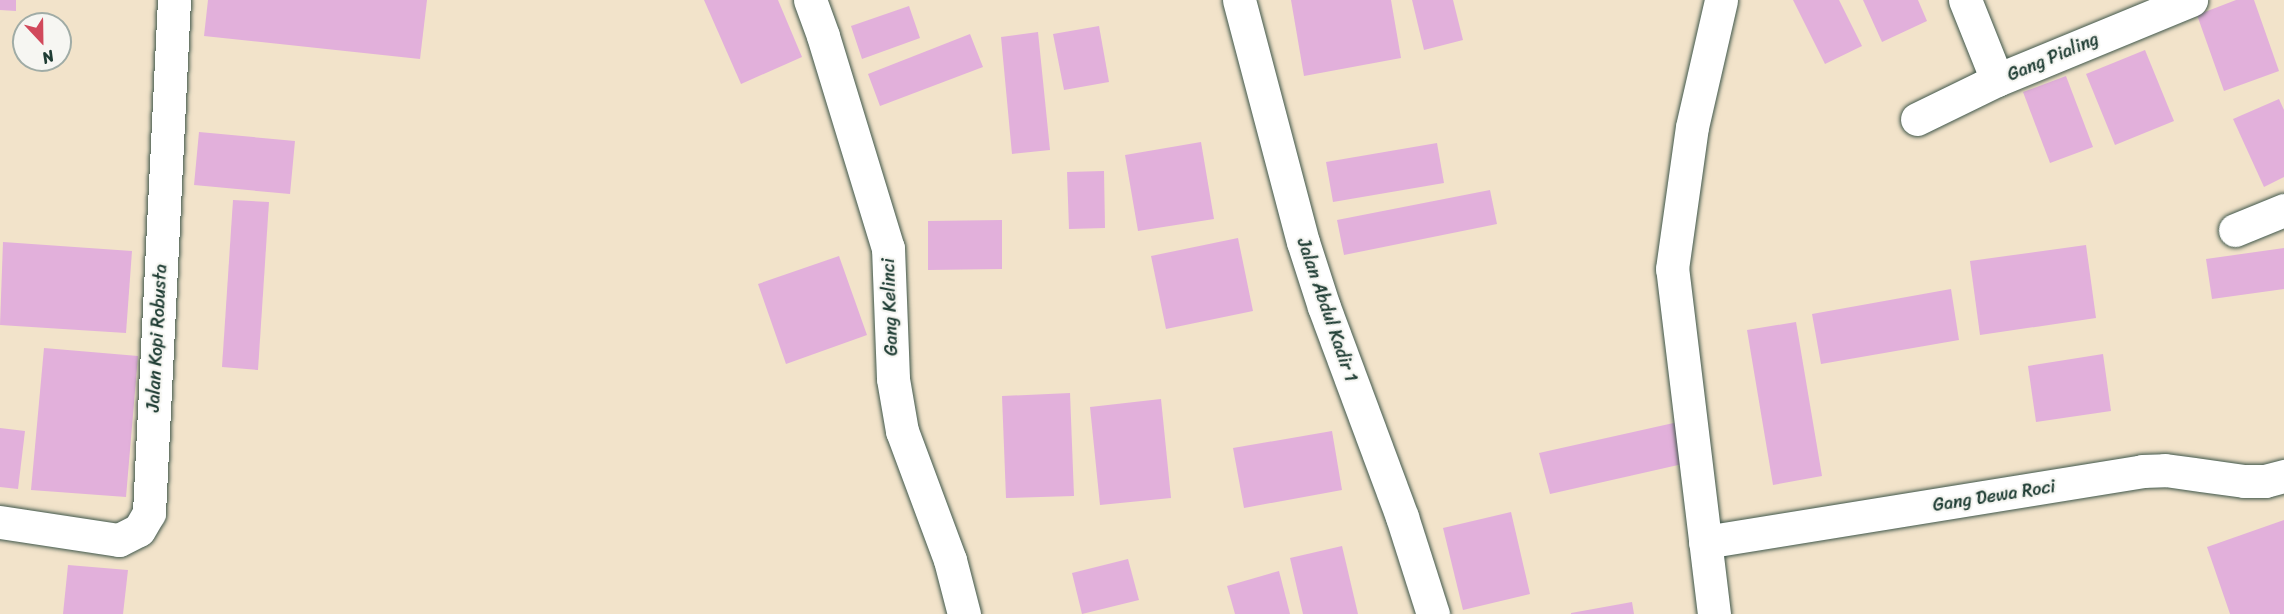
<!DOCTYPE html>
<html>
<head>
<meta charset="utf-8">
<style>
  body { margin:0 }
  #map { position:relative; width:2284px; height:614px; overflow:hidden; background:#f2e3ca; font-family:Sriracha,sans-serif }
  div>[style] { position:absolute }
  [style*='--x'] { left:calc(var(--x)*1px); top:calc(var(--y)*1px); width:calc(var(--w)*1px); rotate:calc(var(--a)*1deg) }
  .building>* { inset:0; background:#e2b0db }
  .roads { filter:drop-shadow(0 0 2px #3f564a) drop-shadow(0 0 2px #3f564a) }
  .street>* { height:33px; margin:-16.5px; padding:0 16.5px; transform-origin:16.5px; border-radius:16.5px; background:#fff }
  span { translate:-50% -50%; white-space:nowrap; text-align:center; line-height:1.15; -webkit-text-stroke:4.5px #f6f6f2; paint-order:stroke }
  .street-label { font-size:18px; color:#1f3d34 }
  .north { position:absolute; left:12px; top:12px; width:60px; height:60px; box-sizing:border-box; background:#f6f6f2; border:2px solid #a0aca6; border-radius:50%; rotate:158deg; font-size:16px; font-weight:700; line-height:24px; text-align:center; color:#1f3d34 }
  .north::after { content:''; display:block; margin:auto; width:21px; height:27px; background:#d1495b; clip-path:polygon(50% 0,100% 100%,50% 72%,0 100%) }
</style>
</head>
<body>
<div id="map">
  <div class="building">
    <i style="clip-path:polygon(0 0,16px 0,16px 11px,0 10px)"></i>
    <i style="clip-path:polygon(208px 0,427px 0,420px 59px,204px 36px)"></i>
    <i style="clip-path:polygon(704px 0,778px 0,802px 57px,741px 84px)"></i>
    <i style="clip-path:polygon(1291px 0,1391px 0,1401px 58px,1304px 76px)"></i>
    <i style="clip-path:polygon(1412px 0,1453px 0,1463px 40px,1424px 50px)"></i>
    <i style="clip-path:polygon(1793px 0,1839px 0,1862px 46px,1825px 64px)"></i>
    <i style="clip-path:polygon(1863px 0,1918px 0,1927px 21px,1882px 42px)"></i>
    <i style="clip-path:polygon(2236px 0,2254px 0,2279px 71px,2224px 91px,2197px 15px)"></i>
    <i style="clip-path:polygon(909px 6px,920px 38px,862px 59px,851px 26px)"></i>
    <i style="clip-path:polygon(1099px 26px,1109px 82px,1064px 90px,1053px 34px)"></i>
    <i style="clip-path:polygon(1038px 32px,1050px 150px,1012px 154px,1001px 37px)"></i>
    <i style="clip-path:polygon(970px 34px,983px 67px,880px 106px,868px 74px)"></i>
    <i style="clip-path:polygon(2145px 50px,2174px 121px,2115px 145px,2086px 74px)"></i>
    <i style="clip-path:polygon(2066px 76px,2093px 147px,2050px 163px,2023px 92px)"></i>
    <i style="clip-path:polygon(2279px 99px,2284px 110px,2284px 177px,2264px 187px,2233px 119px)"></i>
    <i style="clip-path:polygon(199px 132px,295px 141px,290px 194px,194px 185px)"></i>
    <i style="clip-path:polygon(1201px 142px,1214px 219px,1138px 231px,1125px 155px)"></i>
    <i style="clip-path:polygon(1437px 143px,1444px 183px,1333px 202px,1326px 162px)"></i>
    <i style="clip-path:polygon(1104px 171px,1105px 228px,1069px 229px,1067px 172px)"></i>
    <i style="clip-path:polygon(1490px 190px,1497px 224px,1344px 255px,1337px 220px)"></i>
    <i style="clip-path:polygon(233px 200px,269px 202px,258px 370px,222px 367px)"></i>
    <i style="clip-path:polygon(1002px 220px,1002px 269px,928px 270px,928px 221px)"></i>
    <i style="clip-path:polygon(1238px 238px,1253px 311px,1166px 329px,1151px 256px)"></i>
    <i style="clip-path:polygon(3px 242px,132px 251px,126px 333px,0 325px)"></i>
    <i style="clip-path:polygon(2086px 245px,2096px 318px,1980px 335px,1970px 261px)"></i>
    <i style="clip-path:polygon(2284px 248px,2284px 289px,2212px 299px,2206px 259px)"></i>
    <i style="clip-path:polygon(839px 256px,867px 335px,786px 364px,758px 284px)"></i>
    <i style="clip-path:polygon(1951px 289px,1959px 340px,1821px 364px,1812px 314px)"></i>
    <i style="clip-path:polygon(1796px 322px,1822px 476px,1773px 485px,1747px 330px)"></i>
    <i style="clip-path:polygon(44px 348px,138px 356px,126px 497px,31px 490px)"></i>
    <i style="clip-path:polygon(2103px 354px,2111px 411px,2036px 422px,2028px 366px)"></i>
    <i style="clip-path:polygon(1070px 393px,1074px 496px,1006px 498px,1002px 396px)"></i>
    <i style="clip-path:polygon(1161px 399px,1171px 498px,1100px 505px,1090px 407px)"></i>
    <i style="clip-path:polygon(1678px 422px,1687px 463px,1550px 494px,1539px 453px)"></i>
    <i style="clip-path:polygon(0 428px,25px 431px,18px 489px,0 487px)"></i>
    <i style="clip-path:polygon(1332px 431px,1342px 490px,1244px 508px,1233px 448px)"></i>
    <i style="clip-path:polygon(1511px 512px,1530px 594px,1463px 610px,1443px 528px)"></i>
    <i style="clip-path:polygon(2284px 520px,2284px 614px,2230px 614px,2207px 547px)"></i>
    <i style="clip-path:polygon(1342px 546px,1358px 614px,1303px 614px,1290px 558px)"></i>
    <i style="clip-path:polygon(1128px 559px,1139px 600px,1082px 614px,1072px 573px)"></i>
    <i style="clip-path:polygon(68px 565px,128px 570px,123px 614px,63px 614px)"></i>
    <i style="clip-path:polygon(1279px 571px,1290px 614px,1235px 614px,1227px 586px)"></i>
    <i style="clip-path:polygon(1632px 602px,1634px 614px,1571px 614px,1571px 613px)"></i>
  </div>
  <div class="roads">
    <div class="street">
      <i style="--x:810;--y:0;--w:38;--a:70"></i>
      <i style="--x:823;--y:36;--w:222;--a:73"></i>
      <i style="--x:888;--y:248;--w:131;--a:87.8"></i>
      <i style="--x:893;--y:379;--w:53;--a:80.2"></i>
      <i style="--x:902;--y:431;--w:138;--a:69.6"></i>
      <i style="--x:950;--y:560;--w:56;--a:75.5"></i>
      <i style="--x:1239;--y:0;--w:250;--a:75.2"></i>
      <i style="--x:1303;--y:242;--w:68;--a:72.1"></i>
      <i style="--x:1324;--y:307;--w:224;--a:69.6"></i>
      <i style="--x:1402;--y:517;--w:102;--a:72.3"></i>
      <i style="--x:1965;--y:0;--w:86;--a:68.2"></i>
      <i style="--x:1917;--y:119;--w:89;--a:-26"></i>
      <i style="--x:1997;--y:80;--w:210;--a:-22.4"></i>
      <i style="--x:2235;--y:230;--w:53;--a:-22.2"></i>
      <i style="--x:0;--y:522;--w:120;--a:8.6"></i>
      <i style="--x:119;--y:540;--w:22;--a:-27"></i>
      <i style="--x:139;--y:530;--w:20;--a:-60"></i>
      <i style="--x:149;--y:513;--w:514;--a:-87.21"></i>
      <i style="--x:1705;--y:542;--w:443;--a:-9.2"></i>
      <i style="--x:2142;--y:471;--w:23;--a:-2"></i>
      <i style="--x:2165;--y:470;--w:80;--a:7.9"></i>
      <i style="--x:2244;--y:481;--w:21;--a:0"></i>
      <i style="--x:2265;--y:481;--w:20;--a:-15"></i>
      <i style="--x:1714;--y:614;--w:348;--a:-96.9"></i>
      <i style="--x:1672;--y:269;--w:143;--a:-82"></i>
      <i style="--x:1692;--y:127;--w:130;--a:-77.1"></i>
    </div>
  </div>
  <div class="street-label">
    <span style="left:2053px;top:57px;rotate:-23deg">Gang Pialing</span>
    <span style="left:890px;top:307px;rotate:-92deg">Gang Kelinci</span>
    <span style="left:1327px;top:310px;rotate:71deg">Jalan Abdul Kadir 1</span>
    <span style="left:157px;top:338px;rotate:-87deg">Jalan Kopi Robusta</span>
    <span style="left:1994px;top:496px;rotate:-9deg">Gang Dewa Roci</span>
  </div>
  <div class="north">N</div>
</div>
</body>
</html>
